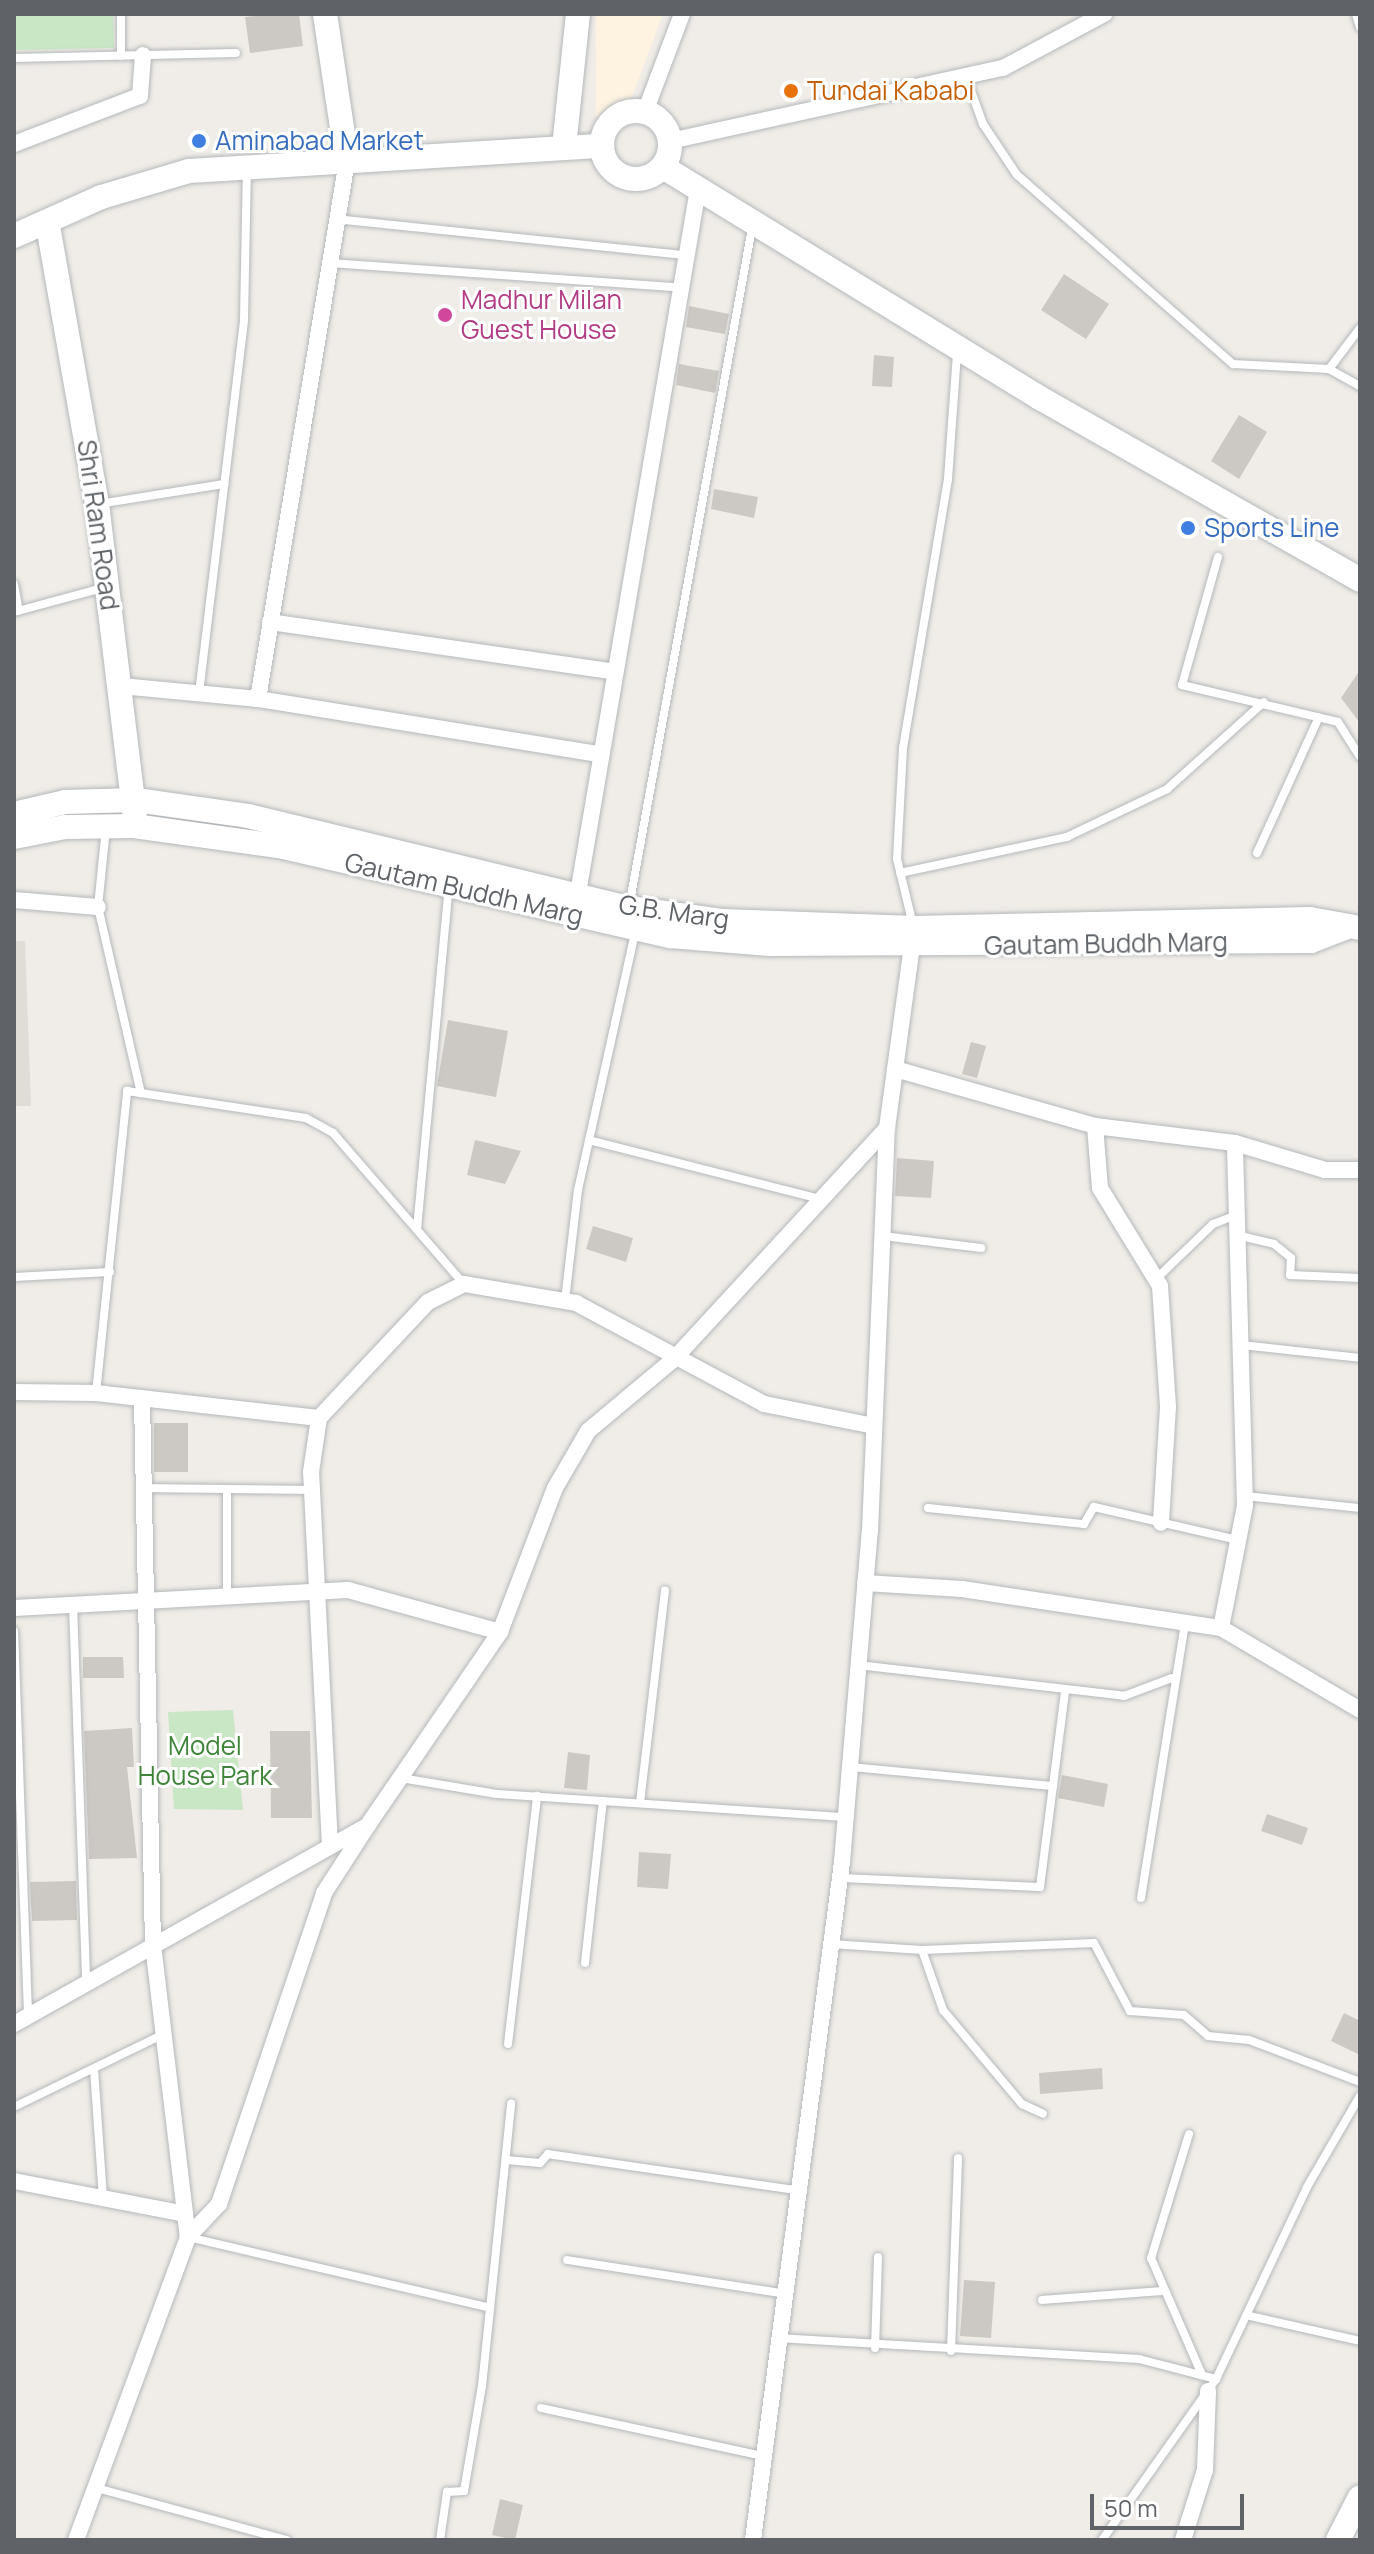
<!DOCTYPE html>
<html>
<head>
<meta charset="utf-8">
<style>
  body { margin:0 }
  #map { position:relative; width:1374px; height:2554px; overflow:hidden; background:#f0ede8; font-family:Manrope,sans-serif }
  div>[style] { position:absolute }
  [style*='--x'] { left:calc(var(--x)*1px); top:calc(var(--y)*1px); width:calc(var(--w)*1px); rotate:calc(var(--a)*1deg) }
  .commercial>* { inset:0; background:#fdf3e0 }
  .education>* { inset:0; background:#e0dcd6 }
  .green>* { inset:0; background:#c9e7c5 }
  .building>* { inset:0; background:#ccc8c4 }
  .roads { filter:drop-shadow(0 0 2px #b4b8bb) drop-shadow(0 0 2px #b4b8bb) }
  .lane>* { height:8px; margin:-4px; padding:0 4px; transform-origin:4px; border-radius:4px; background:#fff }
  .street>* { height:16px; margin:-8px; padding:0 8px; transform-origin:8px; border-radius:8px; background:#fff }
  .secondary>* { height:24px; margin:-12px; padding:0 12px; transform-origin:12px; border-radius:12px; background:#fff }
  .secondary>.ring { margin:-12px; padding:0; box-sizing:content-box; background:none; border:24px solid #fff; border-radius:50% }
  .dots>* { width:22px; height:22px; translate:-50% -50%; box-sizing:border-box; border:4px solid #fff; border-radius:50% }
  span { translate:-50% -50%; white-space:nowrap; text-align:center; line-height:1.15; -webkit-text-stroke:6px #fff; paint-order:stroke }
  .food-label { font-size:26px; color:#c56008 }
  .left { translate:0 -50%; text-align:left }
  .shop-label { font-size:26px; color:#366cbe }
  .hotel-label { font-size:26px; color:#b23c85 }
  .street-label { font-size:26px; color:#5f6367 }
  .park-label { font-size:26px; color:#3e8438 }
  .frame { position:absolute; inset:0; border:16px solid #5f6367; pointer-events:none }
  .scale { position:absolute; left:1090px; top:2494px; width:154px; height:36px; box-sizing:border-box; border:4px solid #5f6367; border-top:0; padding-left:10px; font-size:24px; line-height:28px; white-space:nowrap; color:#5f6367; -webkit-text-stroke:6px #fff; paint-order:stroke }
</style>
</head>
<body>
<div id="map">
  <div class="commercial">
    <i style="clip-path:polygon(596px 14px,663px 14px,632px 97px,596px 117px)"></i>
  </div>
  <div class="education">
    <i style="clip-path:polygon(14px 941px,25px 941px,31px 1106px,14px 1106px)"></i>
  </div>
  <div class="green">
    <i style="clip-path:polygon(14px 14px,113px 14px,114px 48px,14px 50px)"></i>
    <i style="clip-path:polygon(233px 1710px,243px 1810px,174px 1809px,168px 1712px)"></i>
  </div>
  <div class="building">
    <i style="clip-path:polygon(275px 14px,299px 14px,303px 46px,250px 53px,245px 17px)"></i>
    <i style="clip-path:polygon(1064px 274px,1109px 304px,1086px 339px,1041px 310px)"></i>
    <i style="clip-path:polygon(689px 306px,729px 314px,725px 334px,686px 327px)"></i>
    <i style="clip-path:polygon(874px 355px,894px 357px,892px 387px,872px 386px)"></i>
    <i style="clip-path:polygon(679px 364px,719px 371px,715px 393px,676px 385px)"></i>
    <i style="clip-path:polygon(1239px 415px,1267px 432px,1239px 479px,1211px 461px)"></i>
    <i style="clip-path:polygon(714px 489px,758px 497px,754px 518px,711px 509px)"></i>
    <i style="clip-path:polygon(1360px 670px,1360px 723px,1341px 698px)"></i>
    <i style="clip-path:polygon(448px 1020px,508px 1031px,496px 1097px,437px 1086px)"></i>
    <i style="clip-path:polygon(971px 1042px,986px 1046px,977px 1078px,962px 1074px)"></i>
    <i style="clip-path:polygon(475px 1140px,521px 1151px,505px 1184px,467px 1175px)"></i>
    <i style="clip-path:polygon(897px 1158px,934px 1161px,931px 1198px,895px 1196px)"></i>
    <i style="clip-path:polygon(593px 1226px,633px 1238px,626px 1262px,586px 1249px)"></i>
    <i style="clip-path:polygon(154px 1423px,188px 1423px,188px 1472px,154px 1472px)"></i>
    <i style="clip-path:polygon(83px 1657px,123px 1657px,124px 1678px,83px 1678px)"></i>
    <i style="clip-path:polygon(132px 1728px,134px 1767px,127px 1767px,137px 1858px,89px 1859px,84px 1731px)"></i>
    <i style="clip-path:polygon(270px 1731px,310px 1731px,312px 1818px,271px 1818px)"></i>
    <i style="clip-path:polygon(568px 1752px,590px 1755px,587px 1790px,564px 1788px)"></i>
    <i style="clip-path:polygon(1062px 1775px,1108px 1784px,1104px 1807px,1058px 1798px)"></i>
    <i style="clip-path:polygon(1267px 1814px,1308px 1828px,1302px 1845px,1261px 1831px)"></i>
    <i style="clip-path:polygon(639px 1852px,671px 1854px,668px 1889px,637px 1887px)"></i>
    <i style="clip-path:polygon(76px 1881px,77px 1920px,32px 1921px,30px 1882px)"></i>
    <i style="clip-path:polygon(1344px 2013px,1360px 2021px,1360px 2055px,1331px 2041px)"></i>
    <i style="clip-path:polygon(1102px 2068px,1103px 2089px,1040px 2094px,1039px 2073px)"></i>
    <i style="clip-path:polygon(964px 2280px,995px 2282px,991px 2338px,960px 2336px)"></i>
    <i style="clip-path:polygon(500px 2499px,523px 2505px,515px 2540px,492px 2535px)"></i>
  </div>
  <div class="roads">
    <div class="lane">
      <i style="--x:121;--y:14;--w:42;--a:90"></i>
      <i style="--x:1356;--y:14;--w:14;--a:73"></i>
      <i style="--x:14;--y:58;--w:222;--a:-1.3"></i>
      <i style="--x:966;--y:77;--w:50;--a:70.1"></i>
      <i style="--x:983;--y:124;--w:61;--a:56.3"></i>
      <i style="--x:1017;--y:175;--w:287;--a:41.2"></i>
      <i style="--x:1233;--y:364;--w:96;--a:3"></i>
      <i style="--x:1329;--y:369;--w:35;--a:29"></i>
      <i style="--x:335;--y:219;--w:349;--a:5.9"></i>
      <i style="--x:330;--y:263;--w:347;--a:4"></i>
      <i style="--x:1329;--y:369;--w:51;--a:-52.9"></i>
      <i style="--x:99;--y:504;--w:127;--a:-9.1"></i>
      <i style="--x:1218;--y:557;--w:133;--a:105.7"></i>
      <i style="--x:1182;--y:685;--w:160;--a:13.3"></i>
      <i style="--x:1338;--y:722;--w:41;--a:57.8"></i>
      <i style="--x:14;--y:584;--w:27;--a:80"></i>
      <i style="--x:14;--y:612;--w:95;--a:-15.2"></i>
      <i style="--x:199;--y:693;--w:376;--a:-83.1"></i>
      <i style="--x:244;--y:320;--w:150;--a:-88.9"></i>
      <i style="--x:106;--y:828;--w:79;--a:95.8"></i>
      <i style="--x:98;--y:907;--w:191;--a:77"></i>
      <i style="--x:1257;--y:853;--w:149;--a:-65.5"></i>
      <i style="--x:900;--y:873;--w:171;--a:-12.2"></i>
      <i style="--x:1067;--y:837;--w:111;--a:-25.6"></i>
      <i style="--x:1167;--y:789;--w:130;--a:-41.9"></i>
      <i style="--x:629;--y:907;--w:690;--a:-79.73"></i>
      <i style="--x:913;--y:925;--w:68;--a:-103.6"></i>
      <i style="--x:897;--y:859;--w:111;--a:-86.9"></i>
      <i style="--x:903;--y:748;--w:273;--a:-80.5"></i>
      <i style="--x:948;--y:479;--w:126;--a:-85.9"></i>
      <i style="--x:589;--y:1140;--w:239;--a:14.3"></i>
      <i style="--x:417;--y:1229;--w:344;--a:-84.7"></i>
      <i style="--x:1236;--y:1235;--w:39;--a:13"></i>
      <i style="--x:1274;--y:1244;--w:22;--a:39"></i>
      <i style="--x:1291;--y:1258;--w:17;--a:93"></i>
      <i style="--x:1290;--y:1275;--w:70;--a:2.5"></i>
      <i style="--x:883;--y:1236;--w:99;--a:7"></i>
      <i style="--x:14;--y:1277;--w:96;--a:-3"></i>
      <i style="--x:1156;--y:1279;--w:79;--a:-44"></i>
      <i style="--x:1213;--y:1224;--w:22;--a:-21"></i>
      <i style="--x:565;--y:1300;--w:111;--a:-83.3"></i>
      <i style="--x:578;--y:1190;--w:267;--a:-77.5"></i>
      <i style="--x:1241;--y:1345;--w:120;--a:6.2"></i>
      <i style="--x:96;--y:1393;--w:304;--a:-84.1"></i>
      <i style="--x:127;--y:1091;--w:181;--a:8.6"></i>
      <i style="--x:306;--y:1118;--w:31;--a:29"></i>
      <i style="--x:333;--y:1133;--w:200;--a:49.1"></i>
      <i style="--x:143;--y:1488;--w:169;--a:0.7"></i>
      <i style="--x:1245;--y:1496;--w:116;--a:6"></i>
      <i style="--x:928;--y:1508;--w:157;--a:5.9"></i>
      <i style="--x:1084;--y:1524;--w:20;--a:-60"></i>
      <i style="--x:1094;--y:1507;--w:148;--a:12.9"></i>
      <i style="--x:227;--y:1596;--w:107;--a:-90"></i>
      <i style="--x:73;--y:1604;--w:378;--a:88"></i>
      <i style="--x:14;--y:1631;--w:385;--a:87.9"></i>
      <i style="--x:858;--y:1665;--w:268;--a:6.6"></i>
      <i style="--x:1124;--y:1696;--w:51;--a:-20.6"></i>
      <i style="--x:851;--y:1767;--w:203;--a:5.4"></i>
      <i style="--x:401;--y:1778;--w:97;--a:9.5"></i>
      <i style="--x:497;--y:1794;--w:349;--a:3.8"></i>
      <i style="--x:640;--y:1803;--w:214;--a:-83.3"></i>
      <i style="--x:841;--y:1878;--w:199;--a:2.6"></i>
      <i style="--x:1040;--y:1887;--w:196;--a:-82.7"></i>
      <i style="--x:1141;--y:1898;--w:278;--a:-80.9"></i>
      <i style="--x:831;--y:1944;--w:91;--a:3.8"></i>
      <i style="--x:922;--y:1950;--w:172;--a:-2.3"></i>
      <i style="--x:1094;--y:1943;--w:77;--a:62.1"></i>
      <i style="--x:1130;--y:2011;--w:54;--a:4.2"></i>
      <i style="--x:1184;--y:2015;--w:32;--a:41"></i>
      <i style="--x:1208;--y:2036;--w:41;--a:5.6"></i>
      <i style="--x:1249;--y:2040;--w:119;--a:20.7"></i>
      <i style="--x:922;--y:1950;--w:64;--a:70.7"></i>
      <i style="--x:943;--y:2010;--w:123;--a:50"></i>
      <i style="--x:1022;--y:2104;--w:23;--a:25"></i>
      <i style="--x:585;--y:1963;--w:163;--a:-83.7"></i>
      <i style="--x:508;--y:2044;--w:250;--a:-83.3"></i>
      <i style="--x:94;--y:2069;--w:130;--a:86"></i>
      <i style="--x:14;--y:2107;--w:167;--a:-26"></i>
      <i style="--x:1189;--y:2134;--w:130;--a:107"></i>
      <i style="--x:1151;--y:2258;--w:128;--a:66.4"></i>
      <i style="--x:506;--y:2160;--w:34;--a:5"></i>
      <i style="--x:540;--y:2163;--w:12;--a:-48"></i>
      <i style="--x:548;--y:2154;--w:250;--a:8.3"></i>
      <i style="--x:188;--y:2237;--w:310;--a:13.2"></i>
      <i style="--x:567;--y:2260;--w:217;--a:8.8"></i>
      <i style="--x:1042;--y:2300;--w:120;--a:-4.3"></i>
      <i style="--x:1250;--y:2316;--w:113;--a:12.8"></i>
      <i style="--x:777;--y:2338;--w:363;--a:3.3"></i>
      <i style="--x:1139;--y:2359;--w:80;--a:14.6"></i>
      <i style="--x:875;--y:2348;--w:91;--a:-88.1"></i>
      <i style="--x:951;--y:2351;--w:193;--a:-87.9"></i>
      <i style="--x:541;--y:2408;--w:227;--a:12.2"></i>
      <i style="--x:93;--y:2487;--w:201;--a:15.3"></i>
      <i style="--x:440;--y:2540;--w:49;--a:-81.7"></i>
      <i style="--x:447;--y:2492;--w:17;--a:-3"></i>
      <i style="--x:464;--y:2491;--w:107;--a:-80.3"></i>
      <i style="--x:482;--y:2386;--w:284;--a:-84.1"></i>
      <i style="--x:1102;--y:2540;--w:197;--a:-54.7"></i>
      <i style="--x:1216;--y:2379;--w:212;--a:-64.6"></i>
      <i style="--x:1307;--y:2187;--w:105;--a:-59.8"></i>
    </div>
    <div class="street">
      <i style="--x:645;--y:112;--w:105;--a:-69.3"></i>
      <i style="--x:670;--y:141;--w:341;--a:-12.4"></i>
      <i style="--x:1003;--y:68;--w:115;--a:-28.1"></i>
      <i style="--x:14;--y:144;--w:135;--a:-20.9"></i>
      <i style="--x:140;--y:96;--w:41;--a:-85.8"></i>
      <i style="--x:270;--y:622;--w:345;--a:8.2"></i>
      <i style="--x:121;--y:686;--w:138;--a:5.4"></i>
      <i style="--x:258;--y:699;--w:345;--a:9.2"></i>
      <i style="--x:258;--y:699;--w:545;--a:-80.61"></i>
      <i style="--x:14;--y:900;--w:84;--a:4.8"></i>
      <i style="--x:576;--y:905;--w:726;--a:-80.33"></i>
      <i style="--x:895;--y:1069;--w:208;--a:15.9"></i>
      <i style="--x:1095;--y:1126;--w:141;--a:6.9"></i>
      <i style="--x:1235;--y:1143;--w:94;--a:16.7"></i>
      <i style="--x:1325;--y:1170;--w:35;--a:0"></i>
      <i style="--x:1095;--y:1126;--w:62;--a:85.4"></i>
      <i style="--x:1100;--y:1188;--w:115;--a:58.5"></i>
      <i style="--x:1160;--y:1286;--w:121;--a:86.2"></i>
      <i style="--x:1168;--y:1407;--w:116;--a:93.5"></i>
      <i style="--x:14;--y:1392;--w:82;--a:0.7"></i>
      <i style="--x:96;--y:1393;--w:224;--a:6.4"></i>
      <i style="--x:142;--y:1398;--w:547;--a:88.85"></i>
      <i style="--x:153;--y:1945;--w:294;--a:83.2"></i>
      <i style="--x:865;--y:1583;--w:97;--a:3.5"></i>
      <i style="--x:962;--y:1589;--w:262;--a:8.6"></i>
      <i style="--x:1221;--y:1628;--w:161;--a:30.5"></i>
      <i style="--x:14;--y:1608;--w:334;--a:-3.1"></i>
      <i style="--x:348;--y:1590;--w:158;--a:15.4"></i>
      <i style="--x:1221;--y:1628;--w:124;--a:-78.9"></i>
      <i style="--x:1245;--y:1506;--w:363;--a:-91.6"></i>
      <i style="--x:330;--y:1846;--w:374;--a:-92.9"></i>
      <i style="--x:311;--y:1472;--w:55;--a:-81.6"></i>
      <i style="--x:319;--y:1418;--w:159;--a:-46.8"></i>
      <i style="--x:428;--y:1302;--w:40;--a:-26.6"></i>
      <i style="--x:464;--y:1284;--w:114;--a:9.6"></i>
      <i style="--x:576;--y:1303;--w:213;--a:28.2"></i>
      <i style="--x:764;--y:1404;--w:112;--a:11.3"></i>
      <i style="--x:14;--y:2024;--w:406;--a:-29.3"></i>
      <i style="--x:368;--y:1825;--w:234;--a:-55.6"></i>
      <i style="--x:500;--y:1632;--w:154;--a:-69.1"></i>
      <i style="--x:555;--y:1488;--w:66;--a:-59.9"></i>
      <i style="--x:588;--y:1431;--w:111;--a:-39.9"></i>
      <i style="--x:673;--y:1360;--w:316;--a:-47.3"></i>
      <i style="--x:887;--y:1128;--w:193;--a:-82.2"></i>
      <i style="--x:14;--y:2181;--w:174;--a:10.9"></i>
      <i style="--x:76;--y:2540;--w:323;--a:-69.7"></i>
      <i style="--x:188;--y:2237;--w:45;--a:-46.8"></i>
      <i style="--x:219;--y:2204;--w:328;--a:-71.3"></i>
      <i style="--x:324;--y:1893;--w:77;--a:-57.1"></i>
      <i style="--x:753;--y:2540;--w:684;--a:-82.52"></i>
      <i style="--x:842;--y:1862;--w:332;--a:-85.2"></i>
      <i style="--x:870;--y:1531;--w:403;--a:-87.6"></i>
      <i style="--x:1183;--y:2540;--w:73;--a:-72.6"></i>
      <i style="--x:1205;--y:2470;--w:79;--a:-87.8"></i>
    </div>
    <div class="secondary">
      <i style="--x:325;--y:14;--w:149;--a:81.5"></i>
      <i class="ring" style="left:602px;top:111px;width:44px;height:44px"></i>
      <i style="--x:564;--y:147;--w:134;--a:-84"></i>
      <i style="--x:663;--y:167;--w:442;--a:31.5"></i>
      <i style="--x:1040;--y:398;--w:368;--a:29.6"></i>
      <i style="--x:48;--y:226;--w:282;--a:80"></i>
      <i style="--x:97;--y:504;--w:314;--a:83.1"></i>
      <i style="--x:14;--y:236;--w:95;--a:-24.1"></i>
      <i style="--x:101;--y:197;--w:92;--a:-16.5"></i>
      <i style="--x:189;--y:171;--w:414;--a:-3.5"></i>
      <i style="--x:14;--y:814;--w:52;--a:-13.2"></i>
      <i style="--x:65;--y:802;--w:71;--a:-1.6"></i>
      <i style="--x:136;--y:800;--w:113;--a:8.1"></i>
      <i style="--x:248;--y:816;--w:392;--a:13.6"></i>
      <i style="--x:629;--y:908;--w:95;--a:7.9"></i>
      <i style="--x:723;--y:921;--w:191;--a:2.1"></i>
      <i style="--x:914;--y:928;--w:396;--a:-1.3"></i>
      <i style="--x:1310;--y:919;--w:51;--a:10.2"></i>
      <i style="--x:14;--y:837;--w:52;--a:-11.1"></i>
      <i style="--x:65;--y:827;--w:69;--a:-0.8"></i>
      <i style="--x:134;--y:826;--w:146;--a:7.9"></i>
      <i style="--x:279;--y:846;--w:401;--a:13"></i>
      <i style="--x:670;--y:936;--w:100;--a:4.6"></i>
      <i style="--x:770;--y:944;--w:541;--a:-0.32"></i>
      <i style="--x:1311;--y:941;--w:36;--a:-21"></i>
      <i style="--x:1338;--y:2540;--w:48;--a:-62.9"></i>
    </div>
  </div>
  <div class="dots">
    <i style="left:791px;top:91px;background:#e8710a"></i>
    <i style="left:199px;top:141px;background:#3f7fe0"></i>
    <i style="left:445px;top:315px;background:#d1479c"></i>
    <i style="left:1188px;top:528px;background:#3f7fe0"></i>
  </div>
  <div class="food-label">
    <span class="left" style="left:807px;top:91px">Tundai Kababi</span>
  </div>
  <div class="shop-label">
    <span class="left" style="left:215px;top:141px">Aminabad Market</span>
    <span class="left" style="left:1204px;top:528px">Sports Line</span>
  </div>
  <div class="hotel-label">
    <span class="left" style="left:461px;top:315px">Madhur Milan<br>Guest House</span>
  </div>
  <div class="street-label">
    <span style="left:98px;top:525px;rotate:82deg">Shri Ram Road</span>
    <span style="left:464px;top:889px;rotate:13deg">Gautam Buddh Marg</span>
    <span style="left:674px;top:912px;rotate:8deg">G.B. Marg</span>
    <span style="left:1106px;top:944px;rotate:-1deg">Gautam Buddh Marg</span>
  </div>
  <div class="park-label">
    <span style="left:205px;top:1761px">Model<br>House Park</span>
  </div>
  <div class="frame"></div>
  <div class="scale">50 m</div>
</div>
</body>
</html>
